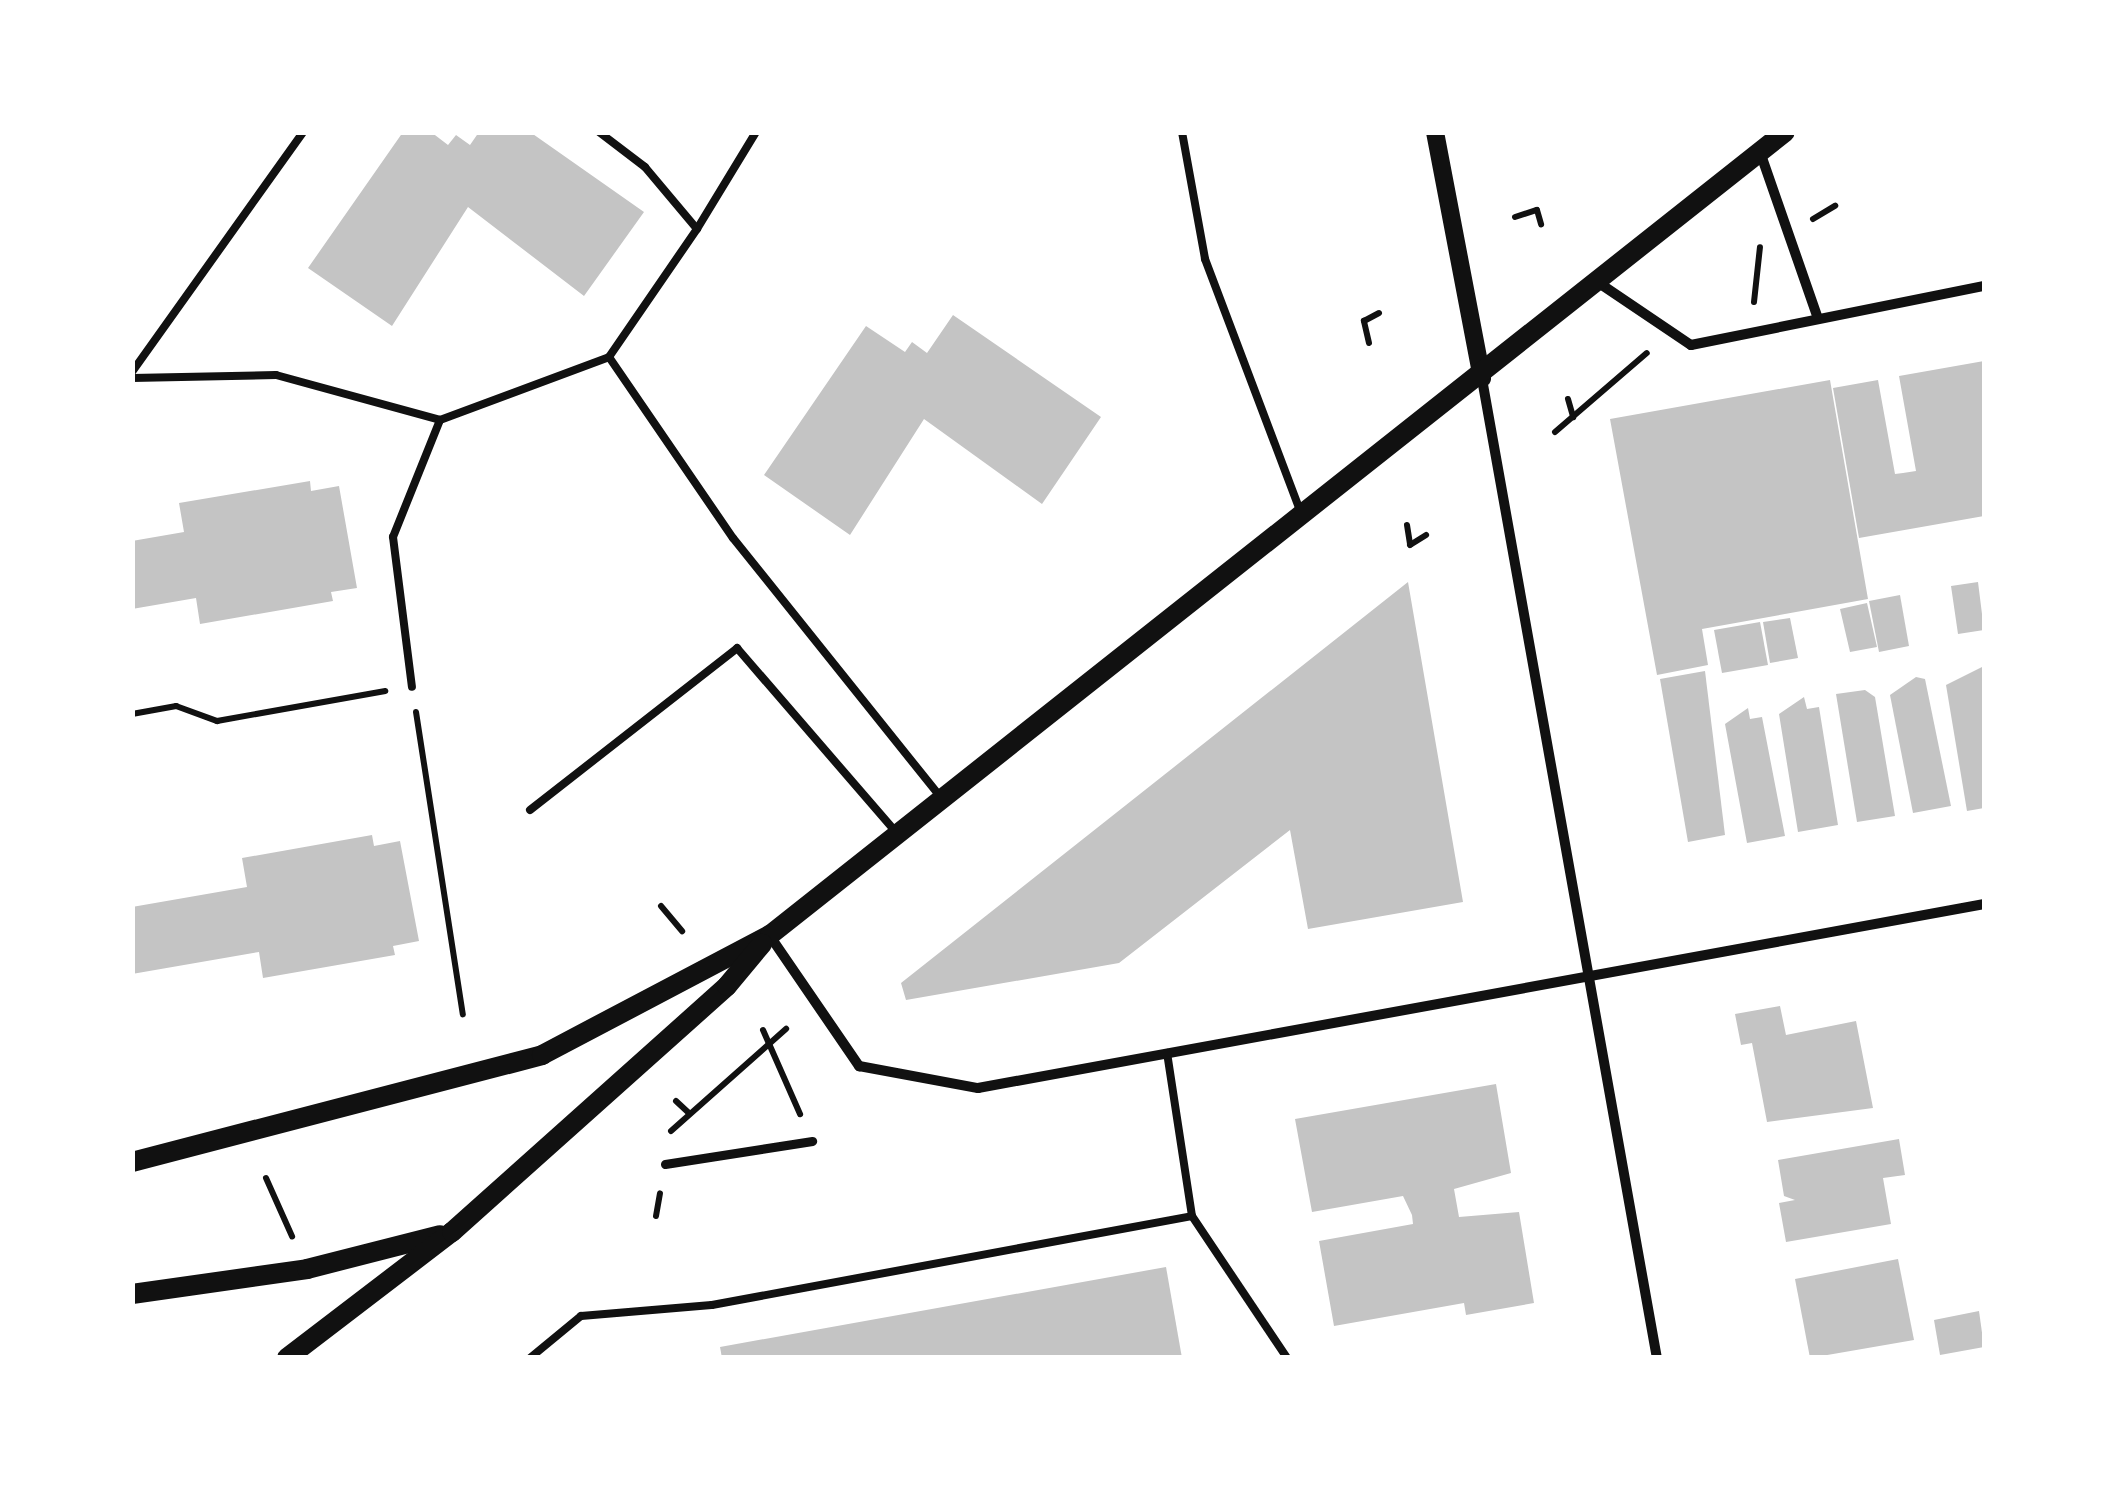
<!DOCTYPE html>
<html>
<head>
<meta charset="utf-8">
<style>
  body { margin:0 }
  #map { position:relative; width:2117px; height:1490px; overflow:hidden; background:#fff; font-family:"IBM Plex Sans",sans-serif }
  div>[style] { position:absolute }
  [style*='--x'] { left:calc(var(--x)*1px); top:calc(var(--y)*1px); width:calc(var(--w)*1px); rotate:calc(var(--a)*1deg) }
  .building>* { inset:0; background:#c4c4c4 }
  .path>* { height:6px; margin:-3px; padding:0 3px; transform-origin:3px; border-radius:3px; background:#111 }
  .service>* { height:8px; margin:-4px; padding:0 4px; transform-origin:4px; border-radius:4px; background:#111 }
  .pedestrian>* { height:9px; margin:-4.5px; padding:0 4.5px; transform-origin:4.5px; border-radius:4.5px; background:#111 }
  .minor>* { height:10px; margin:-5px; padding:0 5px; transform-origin:5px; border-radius:5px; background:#111 }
  .tertiary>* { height:18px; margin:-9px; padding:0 9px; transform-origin:9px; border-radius:9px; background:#111 }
  .secondary>* { height:20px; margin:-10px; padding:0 10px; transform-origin:10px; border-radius:10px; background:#111 }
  span { translate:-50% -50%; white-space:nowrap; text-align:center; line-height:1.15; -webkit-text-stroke:10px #fff; paint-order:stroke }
  .frame { position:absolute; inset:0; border:135px solid #fff; pointer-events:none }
</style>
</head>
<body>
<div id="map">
  <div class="building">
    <i style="clip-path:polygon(403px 132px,431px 132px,448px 145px,456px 135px,470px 145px,479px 132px,530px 132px,644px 212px,584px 296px,468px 207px,392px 326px,308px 268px)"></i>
    <i style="clip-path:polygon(953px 315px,1101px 417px,1042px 504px,924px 419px,850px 535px,764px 475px,866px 326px,905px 352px,912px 342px,927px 353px)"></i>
    <i style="clip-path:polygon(1984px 361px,1984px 516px,1859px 538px,1833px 388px,1878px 380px,1895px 474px,1903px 473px,1916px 471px,1899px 376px)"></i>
    <i style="clip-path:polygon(1830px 380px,1868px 599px,1702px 629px,1708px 665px,1657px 675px,1610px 419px)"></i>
    <i style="clip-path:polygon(310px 481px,311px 491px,339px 486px,357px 588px,331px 592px,333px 601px,200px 624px,196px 598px,132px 609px,132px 541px,184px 532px,179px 503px)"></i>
    <i style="clip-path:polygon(1408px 582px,1463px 902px,1308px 929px,1290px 830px,1119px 963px,906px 1000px,901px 983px)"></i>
    <i style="clip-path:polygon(1978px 582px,1984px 630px,1958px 634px,1951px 586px)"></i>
    <i style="clip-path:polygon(1900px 595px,1909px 646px,1879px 652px,1869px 601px)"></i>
    <i style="clip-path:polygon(1867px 603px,1877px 647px,1850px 652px,1840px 609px)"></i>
    <i style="clip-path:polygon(1790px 618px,1798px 658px,1770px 663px,1763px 622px)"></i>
    <i style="clip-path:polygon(1760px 622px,1768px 665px,1722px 673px,1714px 630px)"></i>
    <i style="clip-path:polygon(1982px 667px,1984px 808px,1967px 811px,1946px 685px)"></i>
    <i style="clip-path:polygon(1705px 671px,1725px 835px,1688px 842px,1660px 679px)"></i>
    <i style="clip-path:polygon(1916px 677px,1925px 679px,1951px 806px,1913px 813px,1890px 695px)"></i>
    <i style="clip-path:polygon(1865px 690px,1875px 697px,1895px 816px,1857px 822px,1836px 694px)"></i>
    <i style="clip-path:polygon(1804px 697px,1807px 709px,1819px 707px,1838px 825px,1798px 832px,1779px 714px)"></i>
    <i style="clip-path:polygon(1748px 708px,1750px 719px,1762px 717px,1785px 836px,1747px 843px,1725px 724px)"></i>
    <i style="clip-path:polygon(372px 835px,374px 846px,400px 841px,419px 941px,393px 946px,395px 955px,263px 978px,259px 952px,132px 974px,132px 907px,247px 887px,242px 858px)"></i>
    <i style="clip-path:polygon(1780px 1006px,1786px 1035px,1856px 1021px,1873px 1108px,1767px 1122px,1752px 1043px,1741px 1045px,1735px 1014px)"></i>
    <i style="clip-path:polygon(1496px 1084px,1511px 1173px,1454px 1189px,1459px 1217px,1519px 1212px,1534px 1303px,1466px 1315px,1464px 1303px,1334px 1326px,1319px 1241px,1413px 1224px,1412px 1215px,1403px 1196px,1312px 1212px,1295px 1119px)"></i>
    <i style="clip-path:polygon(1899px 1139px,1905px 1175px,1883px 1178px,1891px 1224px,1786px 1242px,1779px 1203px,1795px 1200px,1784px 1196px,1778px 1160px)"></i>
    <i style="clip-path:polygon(1898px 1259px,1914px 1340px,1810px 1358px,1795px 1279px)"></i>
    <i style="clip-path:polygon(1166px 1267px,1182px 1358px,722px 1358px,720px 1347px)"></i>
    <i style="clip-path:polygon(1979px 1311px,1984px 1347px,1940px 1355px,1934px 1320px)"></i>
  </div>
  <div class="path">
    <i style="--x:1515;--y:217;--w:23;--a:-18"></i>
    <i style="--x:1537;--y:210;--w:15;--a:74"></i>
    <i style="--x:1813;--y:219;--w:26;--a:-31"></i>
    <i style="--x:1754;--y:302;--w:55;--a:-83.8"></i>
    <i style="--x:1369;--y:343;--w:23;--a:-103"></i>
    <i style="--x:1364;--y:321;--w:17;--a:-28"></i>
    <i style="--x:1568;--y:399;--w:19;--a:74"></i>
    <i style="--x:1555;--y:432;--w:121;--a:-40.7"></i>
    <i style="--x:1407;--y:525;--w:20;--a:81"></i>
    <i style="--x:1410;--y:545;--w:19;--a:-32"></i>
    <i style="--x:416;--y:712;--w:306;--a:81.2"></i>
    <i style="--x:132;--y:714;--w:45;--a:-10.3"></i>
    <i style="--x:176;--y:706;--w:44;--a:20.1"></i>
    <i style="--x:217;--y:721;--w:171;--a:-10.1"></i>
    <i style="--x:661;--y:906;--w:33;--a:50"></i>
    <i style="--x:763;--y:1030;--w:92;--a:66.2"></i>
    <i style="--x:676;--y:1101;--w:18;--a:43"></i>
    <i style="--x:671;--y:1131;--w:154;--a:-41.6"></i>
    <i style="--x:266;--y:1178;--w:64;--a:65.9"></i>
    <i style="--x:656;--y:1216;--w:23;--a:-80"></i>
  </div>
  <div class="service">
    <i style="--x:1182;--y:132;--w:129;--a:79.7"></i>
    <i style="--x:1205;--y:259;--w:269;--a:69.3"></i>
    <i style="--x:697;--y:229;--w:114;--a:-58.7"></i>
    <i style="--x:609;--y:357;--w:219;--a:55.6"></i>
    <i style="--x:733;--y:538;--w:331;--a:51.3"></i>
    <i style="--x:132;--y:372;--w:295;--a:-54.5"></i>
    <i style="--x:132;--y:378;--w:144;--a:-1.2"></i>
    <i style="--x:276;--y:375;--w:170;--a:15.3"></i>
    <i style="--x:440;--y:420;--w:126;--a:111.9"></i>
    <i style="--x:393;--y:537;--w:151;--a:82.8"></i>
    <i style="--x:440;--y:420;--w:180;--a:-20.4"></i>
    <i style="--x:609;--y:357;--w:155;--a:-55.5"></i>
    <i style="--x:697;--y:229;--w:81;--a:-130"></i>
    <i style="--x:645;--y:167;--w:58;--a:-142.7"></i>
    <i style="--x:530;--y:810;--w:263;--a:-38"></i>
    <i style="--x:737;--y:648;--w:242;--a:49.2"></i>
    <i style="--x:1192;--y:1216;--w:171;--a:56.2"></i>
    <i style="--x:530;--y:1358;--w:66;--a:-39.5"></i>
    <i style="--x:581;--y:1316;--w:131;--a:-4.8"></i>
    <i style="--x:712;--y:1305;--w:488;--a:-10.5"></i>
    <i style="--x:1192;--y:1216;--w:165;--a:-98.7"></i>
  </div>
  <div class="pedestrian">
    <i style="--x:665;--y:1164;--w:149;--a:-8.9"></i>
  </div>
  <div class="minor">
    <i style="--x:1760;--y:152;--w:174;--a:70.8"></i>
    <i style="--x:1599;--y:283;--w:111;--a:34"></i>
    <i style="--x:1691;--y:345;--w:299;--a:-11.4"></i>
    <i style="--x:1482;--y:379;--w:995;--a:79.87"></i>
    <i style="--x:770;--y:936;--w:158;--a:55.6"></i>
    <i style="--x:859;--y:1066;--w:121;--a:10.5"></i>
    <i style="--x:978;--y:1088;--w:1023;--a:-10.36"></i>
  </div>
  <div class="tertiary">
    <i style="--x:1435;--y:132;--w:251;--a:79.2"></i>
  </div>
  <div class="secondary">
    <i style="--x:132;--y:1162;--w:424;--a:-14.6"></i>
    <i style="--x:542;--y:1055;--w:258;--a:-27.8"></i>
    <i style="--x:770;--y:935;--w:1294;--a:-38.35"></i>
    <i style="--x:132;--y:1294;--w:177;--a:-8.1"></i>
    <i style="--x:307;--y:1269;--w:137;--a:-14.3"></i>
    <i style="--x:287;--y:1358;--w:208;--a:-37.4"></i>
    <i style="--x:452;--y:1232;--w:369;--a:-41.8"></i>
    <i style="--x:727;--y:986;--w:55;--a:-50.2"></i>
  </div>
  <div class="frame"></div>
</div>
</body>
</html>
